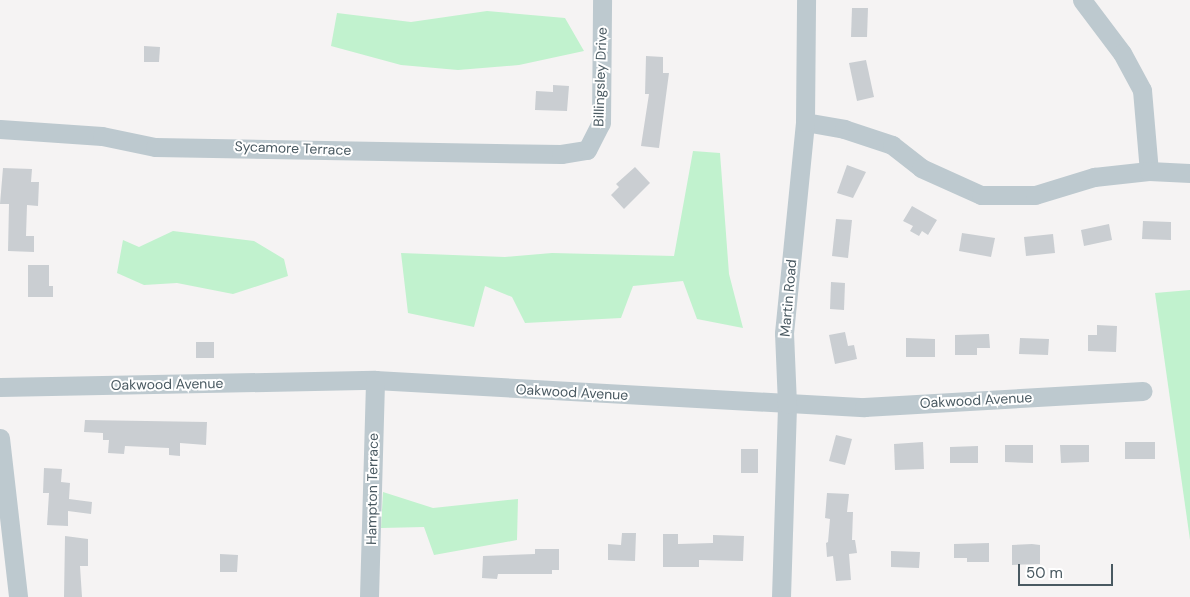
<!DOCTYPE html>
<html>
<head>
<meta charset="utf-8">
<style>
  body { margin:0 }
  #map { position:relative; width:1190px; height:597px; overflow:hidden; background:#f5f3f3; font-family:"DM Sans",sans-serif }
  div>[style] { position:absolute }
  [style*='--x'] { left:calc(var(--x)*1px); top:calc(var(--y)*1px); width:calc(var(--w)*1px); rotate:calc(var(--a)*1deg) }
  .green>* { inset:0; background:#c1f2ce }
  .building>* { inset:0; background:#caced2 }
  .minor>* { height:19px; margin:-9.5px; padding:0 9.5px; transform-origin:9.5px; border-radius:9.5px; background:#bdc9cf }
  span { translate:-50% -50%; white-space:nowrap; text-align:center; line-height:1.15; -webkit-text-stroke:4px #fff; paint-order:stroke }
  .street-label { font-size:14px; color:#495961 }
  .scale { position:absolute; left:1018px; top:564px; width:95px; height:22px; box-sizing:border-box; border:2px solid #495961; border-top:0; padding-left:6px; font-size:15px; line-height:18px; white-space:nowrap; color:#495961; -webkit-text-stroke:4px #fff; paint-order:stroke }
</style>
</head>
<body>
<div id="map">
  <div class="green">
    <i style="clip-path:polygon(487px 11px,565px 18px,584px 51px,519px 65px,458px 70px,401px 65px,331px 46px,337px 13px,411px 22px)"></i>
    <i style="clip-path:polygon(693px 151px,720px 153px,729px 274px,743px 328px,697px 319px,683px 281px,633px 286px,621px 318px,525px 323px,512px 297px,485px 286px,474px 327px,408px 313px,401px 253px,505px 257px,552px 253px,674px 256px)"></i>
    <i style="clip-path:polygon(173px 231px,254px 241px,284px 259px,288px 276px,233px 294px,177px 283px,144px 285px,117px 273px,123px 240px,139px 247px)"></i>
    <i style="clip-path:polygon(1190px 290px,1190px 540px,1155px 293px)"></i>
    <i style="clip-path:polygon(383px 492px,433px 508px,518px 499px,517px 540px,434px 555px,424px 527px,381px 528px)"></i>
  </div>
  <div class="building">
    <i style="clip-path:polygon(852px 8px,868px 8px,867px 37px,851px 37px)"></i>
    <i style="clip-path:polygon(144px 46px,160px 47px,159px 62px,144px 62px)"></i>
    <i style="clip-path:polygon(646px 56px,663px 57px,663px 73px,669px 73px,659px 148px,641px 146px,649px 94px,645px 94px)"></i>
    <i style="clip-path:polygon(866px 60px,874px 97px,857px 101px,849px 63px)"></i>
    <i style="clip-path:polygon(553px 85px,569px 86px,567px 111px,535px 110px,536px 91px,553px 92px)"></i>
    <i style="clip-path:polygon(847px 165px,866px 172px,853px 198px,837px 193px)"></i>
    <i style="clip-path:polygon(635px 167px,650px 183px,624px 209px,611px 195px,619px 187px,616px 184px)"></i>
    <i style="clip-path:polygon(3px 168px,32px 169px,31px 182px,39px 182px,38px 206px,27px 205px,26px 236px,34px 236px,34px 252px,8px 251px,9px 204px,0 204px)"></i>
    <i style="clip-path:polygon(912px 206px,937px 220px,928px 235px,922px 231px,919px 236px,910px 231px,913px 226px,903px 221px)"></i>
    <i style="clip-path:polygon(836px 219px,852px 220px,848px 258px,832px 256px)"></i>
    <i style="clip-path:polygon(1143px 221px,1171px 222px,1171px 240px,1142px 239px)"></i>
    <i style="clip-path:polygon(1109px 224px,1112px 240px,1084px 246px,1081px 230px)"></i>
    <i style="clip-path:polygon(962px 233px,995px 238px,991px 257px,959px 251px)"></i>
    <i style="clip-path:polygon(1053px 234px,1055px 253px,1026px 256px,1024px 237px)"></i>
    <i style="clip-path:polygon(28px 265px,49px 265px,49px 286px,53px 286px,53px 297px,28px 297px)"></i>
    <i style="clip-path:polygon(831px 282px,845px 283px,844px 310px,830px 309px)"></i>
    <i style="clip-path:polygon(1097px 325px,1117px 326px,1116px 352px,1088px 351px,1088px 335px,1097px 335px)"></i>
    <i style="clip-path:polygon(845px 332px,848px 346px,854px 345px,857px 359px,835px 364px,829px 335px)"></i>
    <i style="clip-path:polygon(989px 334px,990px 348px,977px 348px,977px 355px,955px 355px,955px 335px)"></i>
    <i style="clip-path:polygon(906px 338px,935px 339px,935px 357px,906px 357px)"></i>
    <i style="clip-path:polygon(1020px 338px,1049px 339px,1048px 355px,1019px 354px)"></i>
    <i style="clip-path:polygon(196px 342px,214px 342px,214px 358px,196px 358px)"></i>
    <i style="clip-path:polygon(85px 420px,207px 422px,206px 445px,180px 443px,180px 456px,169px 455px,169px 448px,125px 446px,124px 454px,108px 453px,109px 440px,103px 440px,103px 433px,84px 432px)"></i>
    <i style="clip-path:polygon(836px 435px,852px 439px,845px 465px,829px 461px)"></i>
    <i style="clip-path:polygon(923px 442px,924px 469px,895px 470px,894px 444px)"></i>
    <i style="clip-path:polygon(1125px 442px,1155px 442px,1155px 459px,1125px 459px)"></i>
    <i style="clip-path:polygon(1005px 445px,1033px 445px,1033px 463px,1005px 462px)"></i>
    <i style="clip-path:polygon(1060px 445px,1089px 445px,1089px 462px,1061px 463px)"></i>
    <i style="clip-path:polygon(978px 446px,978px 463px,950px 463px,950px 447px)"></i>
    <i style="clip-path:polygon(741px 449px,758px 449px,758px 473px,741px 473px)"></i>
    <i style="clip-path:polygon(44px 468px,62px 469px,61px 482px,70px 483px,69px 499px,92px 502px,91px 514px,68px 511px,68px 526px,47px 525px,49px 493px,43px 493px)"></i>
    <i style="clip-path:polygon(827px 493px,849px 494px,847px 512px,853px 512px,852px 540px,855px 540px,857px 553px,849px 554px,851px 580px,836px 581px,833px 556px,827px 557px,826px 543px,828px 542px,830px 519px,825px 518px)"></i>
    <i style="clip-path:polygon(622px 533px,636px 533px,635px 561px,608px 560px,608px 544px,621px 545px)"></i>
    <i style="clip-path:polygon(663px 534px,678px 534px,678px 544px,713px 543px,713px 535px,744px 536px,743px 561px,699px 560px,699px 567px,663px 567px)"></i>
    <i style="clip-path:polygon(65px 536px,88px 539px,88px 566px,80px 566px,82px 597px,64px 597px)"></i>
    <i style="clip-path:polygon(989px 543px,989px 562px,967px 562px,967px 558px,954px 558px,954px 544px)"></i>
    <i style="clip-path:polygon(1032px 544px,1040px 545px,1040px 564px,1012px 565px,1012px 545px)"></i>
    <i style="clip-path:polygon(535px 549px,559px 549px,559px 570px,552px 570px,552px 574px,498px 574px,497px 579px,482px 578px,483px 556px,535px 554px)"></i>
    <i style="clip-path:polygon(891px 551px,920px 552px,919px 568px,891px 567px)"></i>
    <i style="clip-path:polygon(220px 554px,238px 555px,237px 572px,220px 572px)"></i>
  </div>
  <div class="minor">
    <i style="--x:1082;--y:0;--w:66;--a:53"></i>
    <i style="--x:1122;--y:53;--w:42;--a:61.6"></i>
    <i style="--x:1142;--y:90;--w:81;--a:85.1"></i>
    <i style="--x:805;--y:122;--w:40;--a:10"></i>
    <i style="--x:844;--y:129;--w:51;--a:18.4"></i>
    <i style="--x:892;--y:145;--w:37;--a:38"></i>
    <i style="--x:921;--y:168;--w:66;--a:24.2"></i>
    <i style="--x:981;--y:195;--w:54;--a:0"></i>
    <i style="--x:1035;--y:195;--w:62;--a:-17"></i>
    <i style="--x:1094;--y:177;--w:55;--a:-6.2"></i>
    <i style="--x:1149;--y:171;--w:41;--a:2.8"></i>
    <i style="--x:0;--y:129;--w:102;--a:3.9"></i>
    <i style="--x:102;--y:136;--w:54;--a:11.7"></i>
    <i style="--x:155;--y:147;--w:406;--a:1"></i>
    <i style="--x:561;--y:154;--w:26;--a:-9"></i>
    <i style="--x:587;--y:150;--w:30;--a:-63"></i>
    <i style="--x:601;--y:123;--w:123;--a:-89.5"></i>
    <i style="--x:0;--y:387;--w:375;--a:-1.1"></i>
    <i style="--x:375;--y:380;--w:490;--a:3.2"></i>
    <i style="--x:864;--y:407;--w:279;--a:-3.3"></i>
    <i style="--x:0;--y:438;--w:160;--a:83.5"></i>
    <i style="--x:369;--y:597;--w:217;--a:-88.4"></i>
    <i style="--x:781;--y:597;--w:193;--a:-88.2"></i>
    <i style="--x:787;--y:404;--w:71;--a:-92.4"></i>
    <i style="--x:784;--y:333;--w:212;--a:-84.3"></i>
    <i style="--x:805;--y:122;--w:122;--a:-89.5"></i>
  </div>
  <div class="street-label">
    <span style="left:600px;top:77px;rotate:-88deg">Billingsley Drive</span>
    <span style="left:293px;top:148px;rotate:2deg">Sycamore Terrace</span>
    <span style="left:788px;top:298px;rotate:-85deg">Martin Road</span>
    <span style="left:167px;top:384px;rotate:-1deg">Oakwood Avenue</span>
    <span style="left:572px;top:392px;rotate:3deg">Oakwood Avenue</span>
    <span style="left:976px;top:400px;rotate:-3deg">Oakwood Avenue</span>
    <span style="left:372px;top:489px;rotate:-89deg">Hampton Terrace</span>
  </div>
  <div class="scale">50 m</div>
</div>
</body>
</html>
